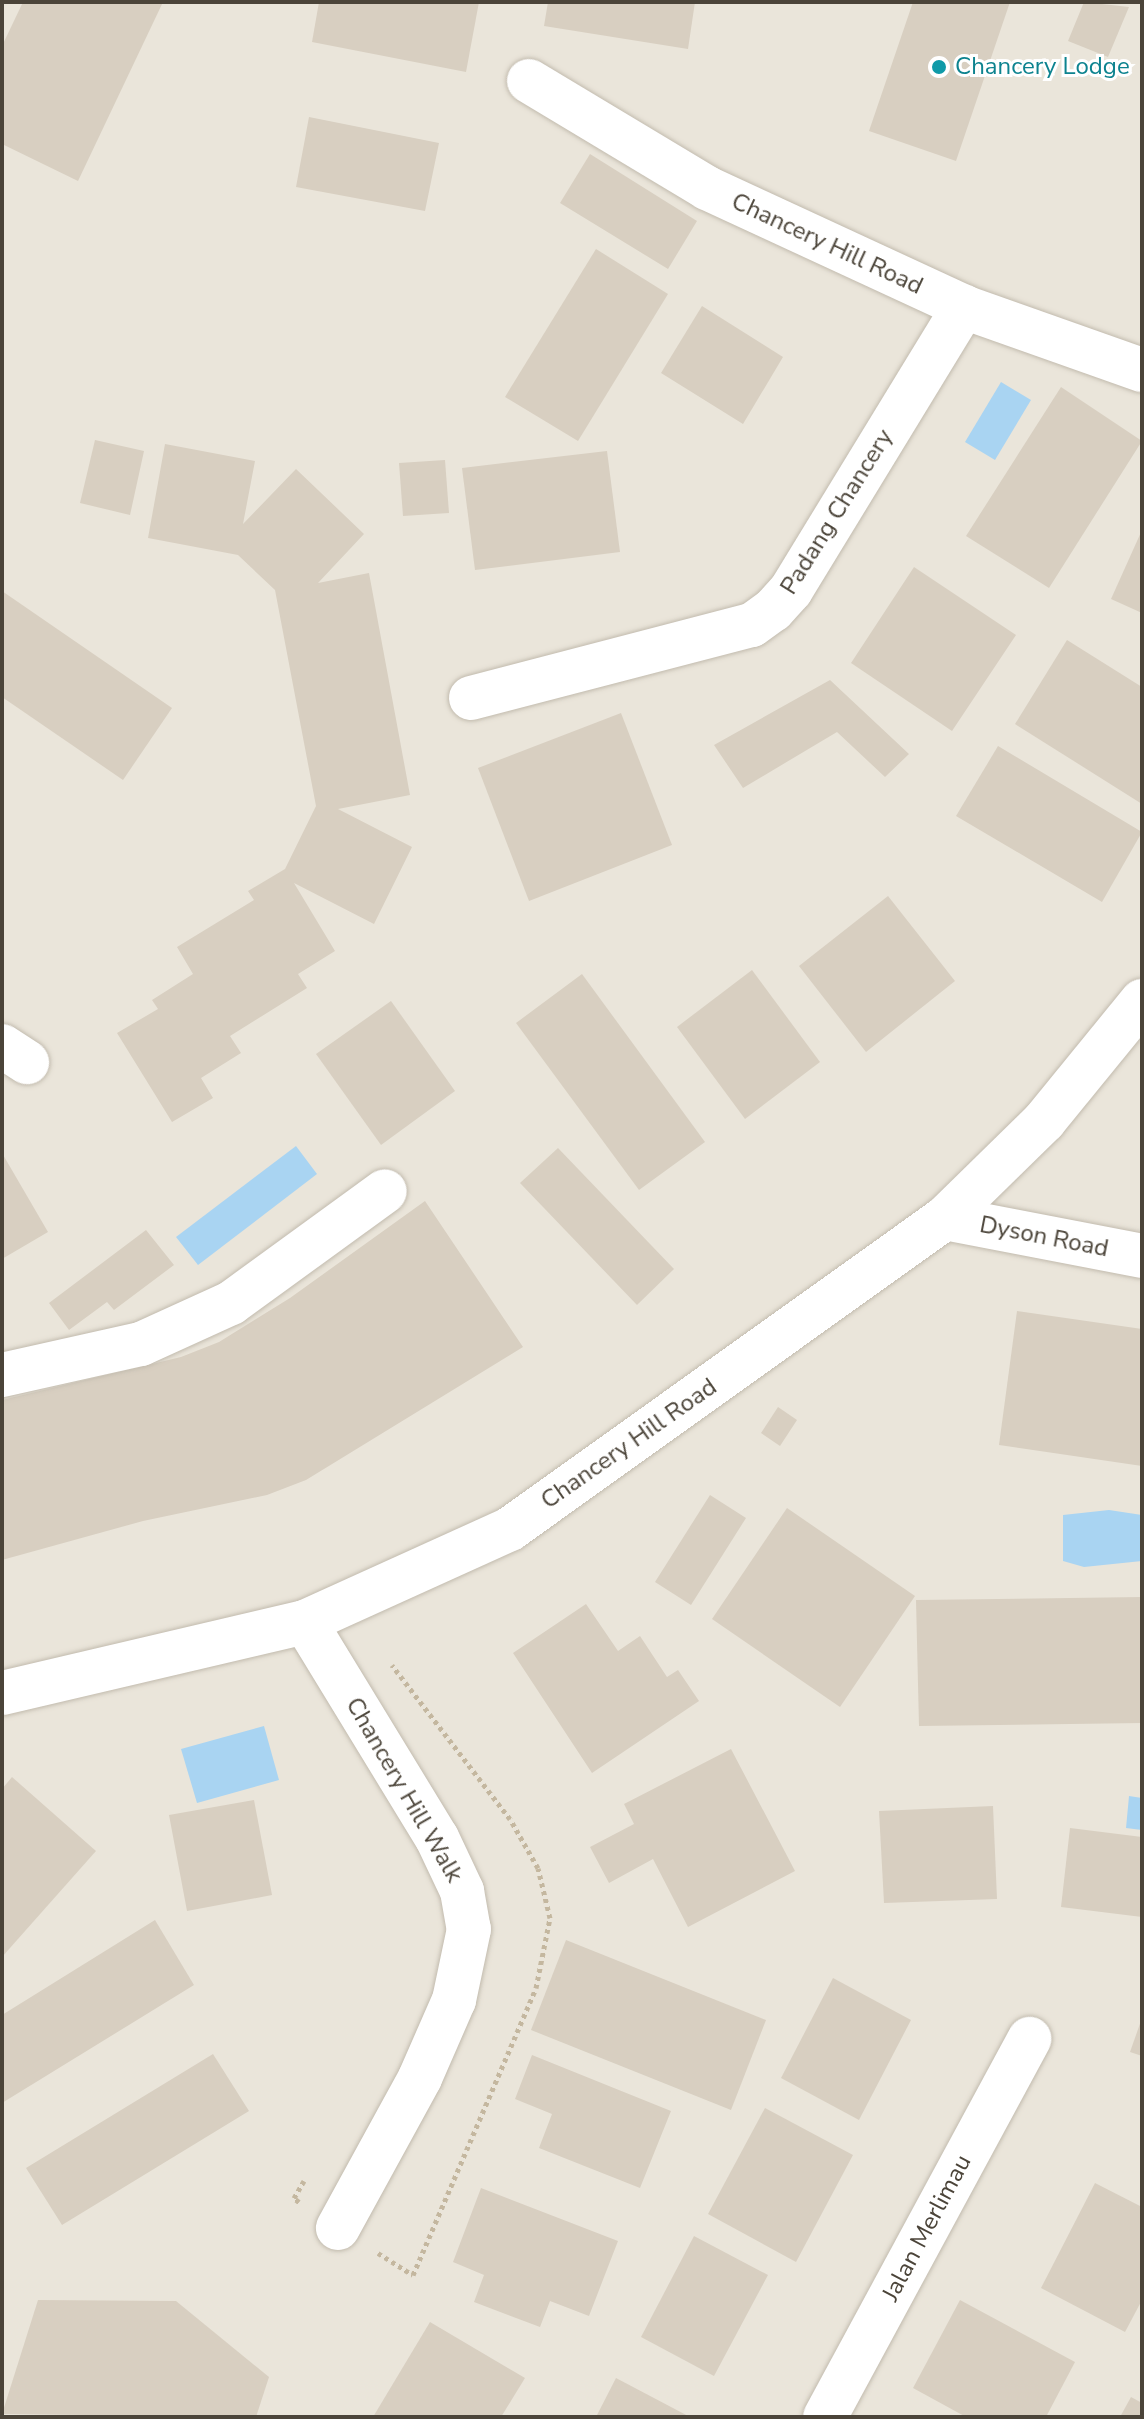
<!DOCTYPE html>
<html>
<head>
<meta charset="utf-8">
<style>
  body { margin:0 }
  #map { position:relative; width:1144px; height:2419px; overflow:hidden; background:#f6f3ec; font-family:"Nunito Sans",sans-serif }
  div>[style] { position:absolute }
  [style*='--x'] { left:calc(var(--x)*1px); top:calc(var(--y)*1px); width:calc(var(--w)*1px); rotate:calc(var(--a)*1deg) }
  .residential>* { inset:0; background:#eae5da }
  .water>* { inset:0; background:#a9d4f2 }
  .building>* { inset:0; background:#d8cfc1 }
  .path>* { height:5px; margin-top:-2.5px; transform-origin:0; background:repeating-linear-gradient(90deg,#c4b79f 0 4px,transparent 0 8px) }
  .roads { filter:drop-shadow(0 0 2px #c2bbae) drop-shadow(0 0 2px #c2bbae) }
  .minor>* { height:44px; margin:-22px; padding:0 22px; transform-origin:22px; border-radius:22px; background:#fff }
  .dots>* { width:22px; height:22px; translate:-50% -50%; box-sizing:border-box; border:4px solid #fff; border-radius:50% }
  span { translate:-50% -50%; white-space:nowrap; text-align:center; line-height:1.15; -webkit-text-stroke:6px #fff; paint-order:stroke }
  .culture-label { font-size:24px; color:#0d838f }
  .left { translate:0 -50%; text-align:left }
  .street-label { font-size:24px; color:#4b4439 }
  .frame { position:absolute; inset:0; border:4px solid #4b4439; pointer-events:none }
</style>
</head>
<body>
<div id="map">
  <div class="residential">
    <i style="clip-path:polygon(2px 2px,1142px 2px,1142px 2417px,2px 2417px)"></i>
  </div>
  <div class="water">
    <i style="clip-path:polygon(1001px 382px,1031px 400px,995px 460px,965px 442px)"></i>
    <i style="clip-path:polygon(296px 1146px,317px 1174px,198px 1265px,176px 1237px)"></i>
    <i style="clip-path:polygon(1109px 1510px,1142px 1515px,1142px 1561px,1084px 1567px,1063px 1561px,1063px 1515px)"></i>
    <i style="clip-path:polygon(264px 1726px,279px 1780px,197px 1803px,181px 1749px)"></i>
    <i style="clip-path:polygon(1129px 1796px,1142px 1798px,1142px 1830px,1126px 1828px)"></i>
  </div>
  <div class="building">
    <i style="clip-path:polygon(23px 2px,163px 2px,78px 181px,2px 144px,2px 46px)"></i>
    <i style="clip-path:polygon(319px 2px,479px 2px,466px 72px,312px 42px)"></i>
    <i style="clip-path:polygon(548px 2px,695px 2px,688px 49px,544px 26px)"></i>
    <i style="clip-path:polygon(913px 2px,1010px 2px,956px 161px,869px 131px)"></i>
    <i style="clip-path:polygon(1084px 2px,1129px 7px,1108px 57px,1068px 41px)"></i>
    <i style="clip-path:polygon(309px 117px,439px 143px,425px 211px,296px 187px)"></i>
    <i style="clip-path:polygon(590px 154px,697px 221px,668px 269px,560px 203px)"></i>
    <i style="clip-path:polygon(596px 249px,668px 294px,578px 441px,505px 397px)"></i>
    <i style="clip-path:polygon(702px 306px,783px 357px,743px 424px,661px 373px)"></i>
    <i style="clip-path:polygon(1061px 387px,1142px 441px,1049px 588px,966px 536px)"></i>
    <i style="clip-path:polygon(95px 440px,144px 451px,130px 515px,80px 503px)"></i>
    <i style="clip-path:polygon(165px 444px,255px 461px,243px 524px,296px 469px,364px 534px,318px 583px,369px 573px,410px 795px,338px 809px,412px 847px,374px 924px,294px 883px,335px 951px,298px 974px,307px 988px,230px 1036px,241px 1053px,201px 1078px,213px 1098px,172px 1122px,117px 1033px,158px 1009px,152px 1000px,193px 974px,177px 947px,254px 900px,248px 891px,285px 869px,316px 806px,275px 590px,238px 555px,148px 538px)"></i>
    <i style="clip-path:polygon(607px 451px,620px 552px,475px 570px,462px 468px)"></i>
    <i style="clip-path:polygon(445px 460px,449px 513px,403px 516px,399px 463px)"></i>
    <i style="clip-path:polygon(1142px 530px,1142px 613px,1111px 599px)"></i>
    <i style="clip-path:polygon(914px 567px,1016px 635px,952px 731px,851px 663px)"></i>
    <i style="clip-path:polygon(2px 591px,172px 708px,123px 780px,2px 697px)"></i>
    <i style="clip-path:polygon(1067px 640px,1142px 687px,1142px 804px,1015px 724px)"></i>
    <i style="clip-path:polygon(830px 680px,909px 754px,885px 777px,837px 732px,743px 788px,714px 745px)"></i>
    <i style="clip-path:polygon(621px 713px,672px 845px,529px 901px,478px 768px)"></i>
    <i style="clip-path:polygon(998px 746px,1142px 832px,1102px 902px,956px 816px)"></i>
    <i style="clip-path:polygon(888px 896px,955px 981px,866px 1052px,799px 966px)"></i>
    <i style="clip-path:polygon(752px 970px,820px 1062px,745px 1119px,677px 1027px)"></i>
    <i style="clip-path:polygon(582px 974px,705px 1142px,639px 1190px,516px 1023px)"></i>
    <i style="clip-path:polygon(391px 1001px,455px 1091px,381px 1145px,316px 1054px)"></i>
    <i style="clip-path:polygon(558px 1148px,674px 1269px,637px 1305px,520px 1183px)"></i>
    <i style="clip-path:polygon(2px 1153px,48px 1232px,2px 1259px)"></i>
    <i style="clip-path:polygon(425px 1201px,523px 1347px,306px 1480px,267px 1495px,143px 1521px,2px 1560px,2px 1400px,181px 1357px,219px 1342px,290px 1298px)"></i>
    <i style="clip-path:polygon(146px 1230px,174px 1265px,114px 1310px,107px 1302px,69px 1330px,49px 1303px)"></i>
    <i style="clip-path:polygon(1017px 1311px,1142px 1329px,1142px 1466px,999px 1445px)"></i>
    <i style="clip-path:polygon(778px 1407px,797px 1420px,780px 1446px,761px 1433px)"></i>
    <i style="clip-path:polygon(710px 1495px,746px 1518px,691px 1605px,655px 1582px)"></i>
    <i style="clip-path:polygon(787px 1508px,915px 1596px,840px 1707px,712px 1619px)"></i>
    <i style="clip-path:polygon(1142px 1597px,1142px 1723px,919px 1726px,916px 1600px)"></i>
    <i style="clip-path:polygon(586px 1604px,618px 1651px,640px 1636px,667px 1677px,678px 1670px,699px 1701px,592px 1773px,513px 1653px)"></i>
    <i style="clip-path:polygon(731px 1749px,795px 1871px,688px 1927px,653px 1859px,609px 1883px,590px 1847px,634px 1824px,624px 1804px)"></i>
    <i style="clip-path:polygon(12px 1777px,96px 1851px,2px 1957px,2px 1789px)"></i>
    <i style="clip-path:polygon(254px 1800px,272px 1895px,187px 1911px,169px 1815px)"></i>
    <i style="clip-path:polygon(993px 1806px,997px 1899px,884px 1903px,879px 1811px)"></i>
    <i style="clip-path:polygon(1070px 1828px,1142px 1837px,1142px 1917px,1061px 1907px)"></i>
    <i style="clip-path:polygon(155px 1920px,194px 1985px,2px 2103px,2px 2015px)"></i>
    <i style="clip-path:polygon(566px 1940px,766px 2020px,731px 2110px,531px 2030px)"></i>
    <i style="clip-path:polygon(833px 1978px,911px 2020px,859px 2120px,781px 2078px)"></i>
    <i style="clip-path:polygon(1142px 2018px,1142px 2056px,1130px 2052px)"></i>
    <i style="clip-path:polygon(213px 2054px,249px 2111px,62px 2225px,26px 2168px)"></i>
    <i style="clip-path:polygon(532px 2055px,671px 2111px,640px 2188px,539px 2148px,552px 2114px,515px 2099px)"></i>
    <i style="clip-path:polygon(765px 2108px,853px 2155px,796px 2262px,708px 2214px)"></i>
    <i style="clip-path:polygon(1095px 2183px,1142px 2207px,1142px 2300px,1125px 2332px,1041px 2288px)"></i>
    <i style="clip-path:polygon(481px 2188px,618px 2241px,589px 2316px,550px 2301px,540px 2327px,474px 2302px,484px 2275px,453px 2262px)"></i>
    <i style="clip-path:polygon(694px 2236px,768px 2275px,714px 2376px,641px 2337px)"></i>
    <i style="clip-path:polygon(38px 2300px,176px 2301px,269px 2377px,256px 2417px,2px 2414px)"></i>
    <i style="clip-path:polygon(960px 2300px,1075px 2362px,1046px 2417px,966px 2417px,913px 2388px)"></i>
    <i style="clip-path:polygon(430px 2322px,525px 2378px,501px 2417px,373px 2417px)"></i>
    <i style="clip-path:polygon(616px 2378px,690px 2417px,596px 2417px)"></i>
    <i style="clip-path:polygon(1131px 2397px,1142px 2403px,1142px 2417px,1120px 2417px)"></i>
  </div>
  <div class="path">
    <i style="--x:299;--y:2202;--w:6;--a:-141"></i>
    <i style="--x:294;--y:2198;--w:20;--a:-60"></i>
    <i style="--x:378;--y:2253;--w:41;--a:32.2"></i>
    <i style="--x:413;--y:2275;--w:312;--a:-66.8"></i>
    <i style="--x:536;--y:1988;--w:71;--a:-78.7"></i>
    <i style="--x:550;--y:1918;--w:51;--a:-103.5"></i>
    <i style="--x:538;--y:1868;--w:56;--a:-119.7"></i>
    <i style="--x:510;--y:1819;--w:194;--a:-127.5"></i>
  </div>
  <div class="roads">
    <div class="minor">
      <i style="--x:529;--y:81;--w:208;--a:31"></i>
      <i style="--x:707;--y:188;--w:283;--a:24.8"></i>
      <i style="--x:964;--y:307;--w:189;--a:19.5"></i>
      <i style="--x:471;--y:698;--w:290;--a:-14.6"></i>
      <i style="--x:752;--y:625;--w:26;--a:-36"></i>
      <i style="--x:773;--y:610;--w:27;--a:-48"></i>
      <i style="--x:791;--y:590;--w:332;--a:-58.6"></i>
      <i style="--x:2;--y:1046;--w:30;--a:33"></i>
      <i style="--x:945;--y:1218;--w:201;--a:10.9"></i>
      <i style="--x:2;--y:1375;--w:142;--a:-12.6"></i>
      <i style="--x:141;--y:1344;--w:99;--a:-24.5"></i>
      <i style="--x:231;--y:1303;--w:190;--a:-36"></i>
      <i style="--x:305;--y:1622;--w:253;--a:58.6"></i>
      <i style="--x:437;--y:1838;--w:59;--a:64.7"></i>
      <i style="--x:462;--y:1891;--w:39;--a:80"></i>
      <i style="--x:469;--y:1929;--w:73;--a:101.9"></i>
      <i style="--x:454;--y:2000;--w:85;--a:113.6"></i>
      <i style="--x:420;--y:2078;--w:171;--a:118.7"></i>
      <i style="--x:2;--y:1693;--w:311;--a:-13.2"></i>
      <i style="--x:305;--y:1622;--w:225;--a:-24.4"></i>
      <i style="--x:510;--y:1529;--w:535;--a:-35.56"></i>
      <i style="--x:945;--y:1218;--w:139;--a:-44.4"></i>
      <i style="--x:1044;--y:1121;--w:155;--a:-50.8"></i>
      <i style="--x:825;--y:2417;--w:430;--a:-61.6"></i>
    </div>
  </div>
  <div class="dots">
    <i style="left:939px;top:67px;background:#0f9aa8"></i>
  </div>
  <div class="culture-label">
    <span class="left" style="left:955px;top:67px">Chancery Lodge</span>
  </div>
  <div class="street-label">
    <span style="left:827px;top:244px;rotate:25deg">Chancery Hill Road</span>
    <span style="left:837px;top:512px;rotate:-58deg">Padang Chancery</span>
    <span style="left:1044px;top:1237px;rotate:11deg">Dyson Road</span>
    <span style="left:629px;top:1444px;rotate:-35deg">Chancery Hill Road</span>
    <span style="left:404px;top:1790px;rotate:60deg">Chancery Hill Walk</span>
    <span style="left:927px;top:2228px;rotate:-62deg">Jalan Merlimau</span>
  </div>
  <div class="frame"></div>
</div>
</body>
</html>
